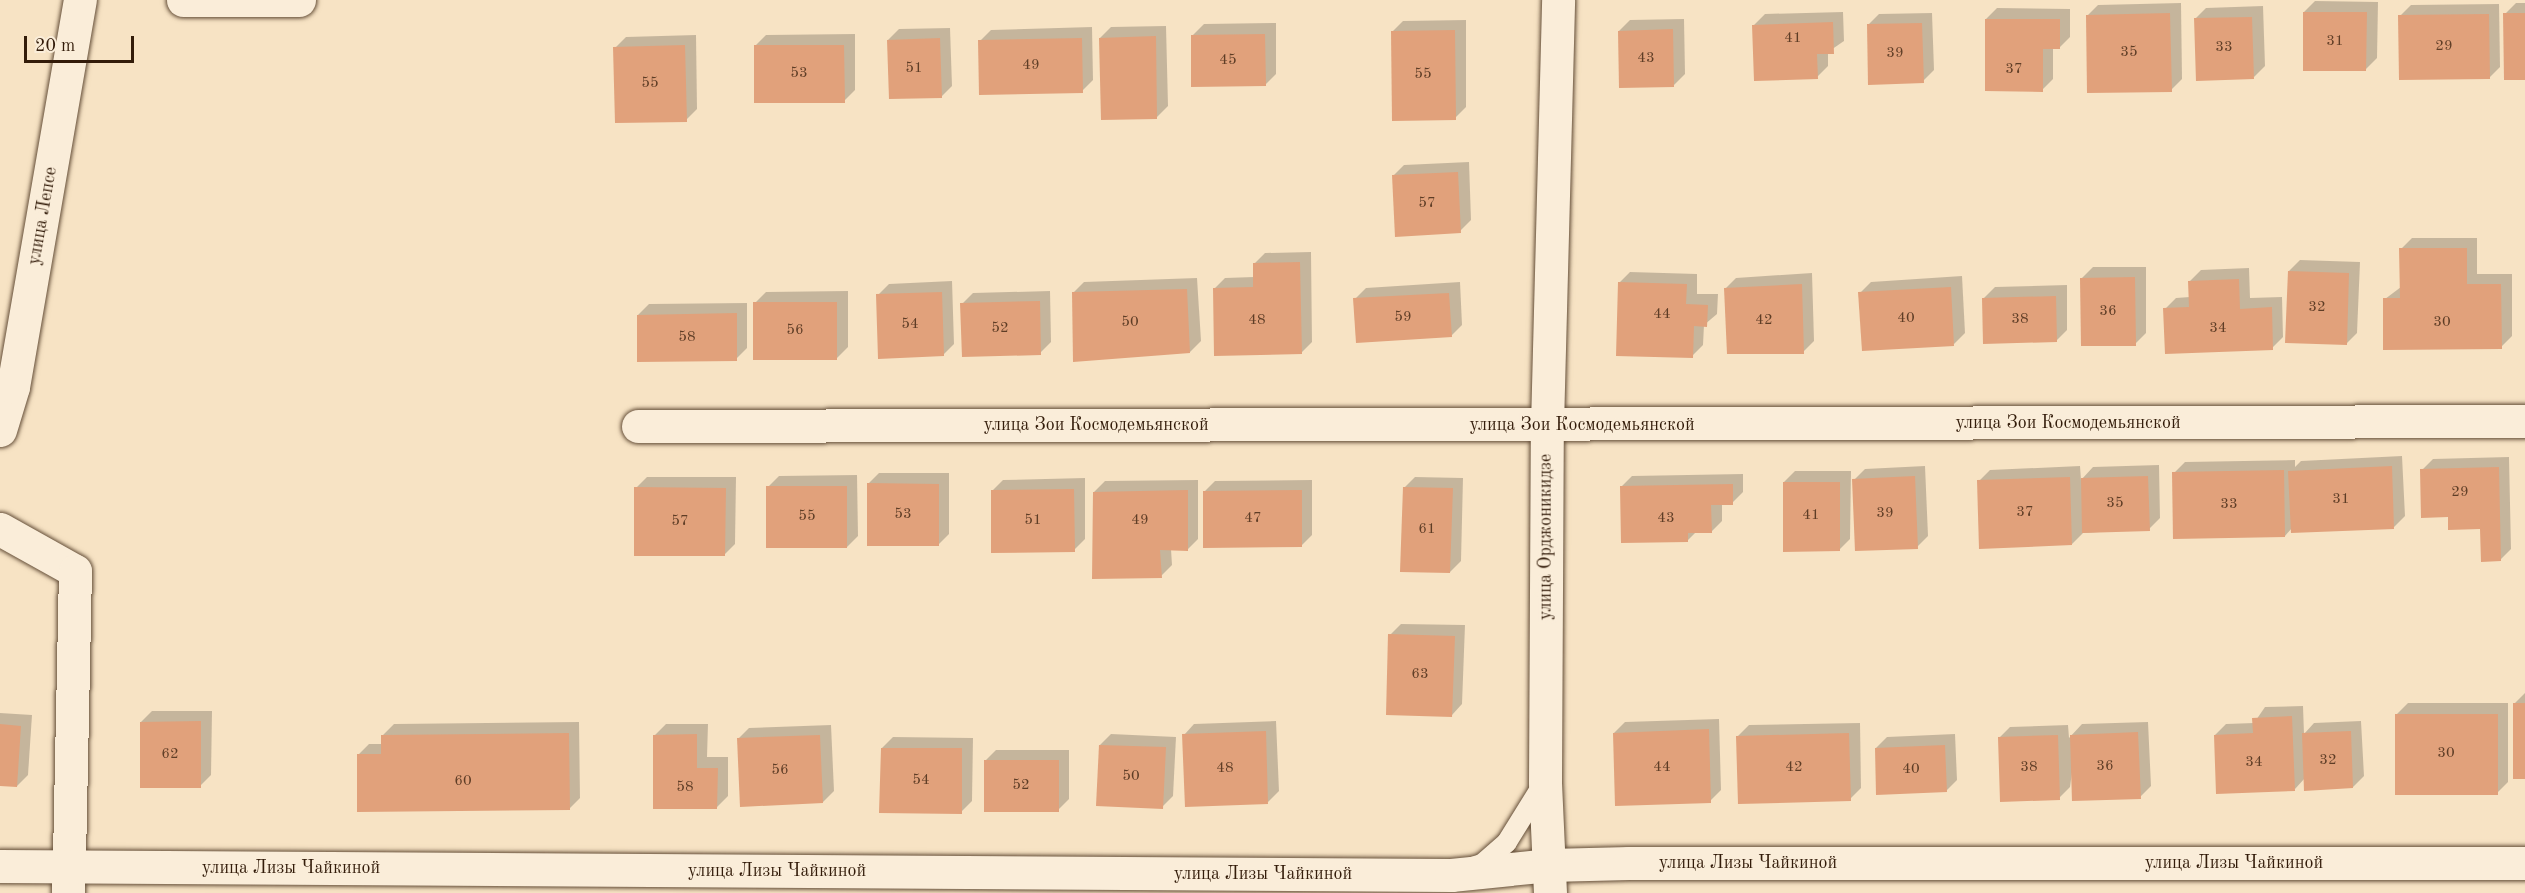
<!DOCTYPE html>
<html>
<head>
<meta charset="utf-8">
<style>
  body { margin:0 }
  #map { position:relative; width:2525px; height:893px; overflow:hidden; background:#f7e3c4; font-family:"Old Standard TT",serif }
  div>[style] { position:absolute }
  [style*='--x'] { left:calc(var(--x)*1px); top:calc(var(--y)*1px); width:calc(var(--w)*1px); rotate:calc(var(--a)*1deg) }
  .shadow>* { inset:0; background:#0003 }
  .building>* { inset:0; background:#e1a17b }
  .roads { filter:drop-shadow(0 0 2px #644e38) drop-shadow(0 0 2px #644e38) }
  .service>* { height:20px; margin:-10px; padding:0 10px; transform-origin:10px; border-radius:10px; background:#faedd9 }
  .minor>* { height:33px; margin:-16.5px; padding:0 16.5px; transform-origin:16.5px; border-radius:16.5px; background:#faedd9 }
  span { translate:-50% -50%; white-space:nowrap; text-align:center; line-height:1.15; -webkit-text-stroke:6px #faedd9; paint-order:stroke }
  .number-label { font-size:15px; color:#5e3d26 }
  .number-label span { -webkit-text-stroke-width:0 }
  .street-label { font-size:18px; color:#331c0a }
  .scale { position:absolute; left:24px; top:36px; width:110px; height:27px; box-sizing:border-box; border:3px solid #331c0a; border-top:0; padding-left:8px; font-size:18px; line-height:21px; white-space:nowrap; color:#331c0a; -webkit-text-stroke:4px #faedd9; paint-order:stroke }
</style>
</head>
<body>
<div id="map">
  <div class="shadow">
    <i style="clip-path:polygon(2315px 1px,2378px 2px,2377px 58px,2366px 69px,2304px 12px)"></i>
    <i style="clip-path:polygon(2181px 3px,2182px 79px,2171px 90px,2087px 16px,2098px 5px)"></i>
    <i style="clip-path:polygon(2516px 3px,2525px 3px,2525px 78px,2505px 14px)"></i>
    <i style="clip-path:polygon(2499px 4px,2500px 67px,2489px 78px,2400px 16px,2411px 5px)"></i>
    <i style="clip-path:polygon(2263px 6px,2265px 66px,2254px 77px,2195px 19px,2206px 8px)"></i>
    <i style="clip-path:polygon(1997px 8px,2070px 9px,2070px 37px,2059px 48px,2053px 48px,2053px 79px,2042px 90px,1986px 19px)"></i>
    <i style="clip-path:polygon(1843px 12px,1844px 41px,1828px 52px,1828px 66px,1817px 77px,1754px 25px,1765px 14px)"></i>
    <i style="clip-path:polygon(1932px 13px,1934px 70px,1923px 81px,1868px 25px,1879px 14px)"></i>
    <i style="clip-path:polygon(1684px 19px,1685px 74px,1674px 85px,1619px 31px,1630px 20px)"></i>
    <i style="clip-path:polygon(1466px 20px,1466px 107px,1455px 118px,1392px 32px,1403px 21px)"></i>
    <i style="clip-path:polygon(1276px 23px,1276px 74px,1265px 85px,1193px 35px,1204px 24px)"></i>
    <i style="clip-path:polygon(1166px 26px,1168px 106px,1157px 117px,1100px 38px,1111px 27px)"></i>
    <i style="clip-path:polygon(1092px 27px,1093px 80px,1082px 91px,980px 41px,991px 30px)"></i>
    <i style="clip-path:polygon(950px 28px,952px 86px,941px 97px,888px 40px,899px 29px)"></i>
    <i style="clip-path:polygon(855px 34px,855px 90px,844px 101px,755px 46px,766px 35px)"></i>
    <i style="clip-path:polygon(696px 35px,697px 109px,686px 120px,615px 48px,626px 37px)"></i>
    <i style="clip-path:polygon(1469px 162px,1471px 220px,1460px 231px,1393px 176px,1404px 165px)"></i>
    <i style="clip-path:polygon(2412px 238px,2477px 238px,2477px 274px,2512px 274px,2512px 336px,2501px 347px,2385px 299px,2401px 287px,2401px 249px)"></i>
    <i style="clip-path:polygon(1311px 252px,1312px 342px,1301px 353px,1214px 289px,1225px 278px,1254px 277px,1254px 264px,1265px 253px)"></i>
    <i style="clip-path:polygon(2300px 260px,2360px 262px,2357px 333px,2346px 344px,2289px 271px)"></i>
    <i style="clip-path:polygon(2093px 267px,2146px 267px,2146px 333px,2135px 344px,2082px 278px)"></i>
    <i style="clip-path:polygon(2249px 268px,2250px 298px,2282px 297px,2283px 337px,2272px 348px,2165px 309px,2176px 298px,2190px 297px,2190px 281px,2201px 270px)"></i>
    <i style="clip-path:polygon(1630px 272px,1697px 274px,1697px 294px,1718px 294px,1717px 314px,1704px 325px,1703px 345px,1692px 356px,1619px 283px)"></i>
    <i style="clip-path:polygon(1812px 273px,1814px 341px,1803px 352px,1725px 289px,1736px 278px)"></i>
    <i style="clip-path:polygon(1962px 276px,1965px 333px,1954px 344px,1860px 293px,1871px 282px)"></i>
    <i style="clip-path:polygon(1197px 278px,1201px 341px,1190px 352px,1073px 293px,1084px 282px)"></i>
    <i style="clip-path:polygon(952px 281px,954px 344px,943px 355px,878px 295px,889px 284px)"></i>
    <i style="clip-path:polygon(1460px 282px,1462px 325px,1451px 336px,1355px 299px,1366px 288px)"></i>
    <i style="clip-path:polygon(2067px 285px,2067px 330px,2056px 341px,1984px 298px,1995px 287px)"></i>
    <i style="clip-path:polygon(848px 291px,848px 347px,837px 358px,755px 303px,766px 292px)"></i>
    <i style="clip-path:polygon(1050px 291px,1051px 342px,1040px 353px,962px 304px,973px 293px)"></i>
    <i style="clip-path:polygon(747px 303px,747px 348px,736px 359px,638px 315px,649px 304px)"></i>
    <i style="clip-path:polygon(2402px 456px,2405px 516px,2394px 527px,2292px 528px,2285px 536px,2174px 473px,2185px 462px,2295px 460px,2295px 467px,2301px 461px)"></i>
    <i style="clip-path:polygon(2509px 457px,2511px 549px,2500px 560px,2482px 528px,2449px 516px,2422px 470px,2433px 459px)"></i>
    <i style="clip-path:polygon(2159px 465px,2160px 518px,2149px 529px,2083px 533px,2072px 544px,1979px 481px,1990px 470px,2080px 466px,2081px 480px,2093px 467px)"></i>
    <i style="clip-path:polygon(1925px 466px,1928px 536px,1917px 547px,1854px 480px,1865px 469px)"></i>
    <i style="clip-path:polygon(1795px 471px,1851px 471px,1850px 539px,1839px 550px,1784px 482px)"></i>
    <i style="clip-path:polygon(879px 473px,949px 473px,949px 534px,938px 545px,868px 484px)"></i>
    <i style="clip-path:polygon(1743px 474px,1743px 492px,1732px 503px,1722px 503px,1722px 521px,1711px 532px,1696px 532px,1687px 541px,1621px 487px,1632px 476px)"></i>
    <i style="clip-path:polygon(857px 475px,858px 536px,847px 547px,768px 487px,779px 476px)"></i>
    <i style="clip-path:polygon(647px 477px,736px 477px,735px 544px,724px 555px,636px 488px)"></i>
    <i style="clip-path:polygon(1415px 477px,1463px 478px,1461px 561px,1450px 572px,1404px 488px)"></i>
    <i style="clip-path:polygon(1085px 478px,1085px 539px,1074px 550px,992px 491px,1003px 480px)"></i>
    <i style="clip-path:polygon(1198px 480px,1198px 539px,1187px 550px,1171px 549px,1172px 565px,1161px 576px,1094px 492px,1105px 481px)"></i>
    <i style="clip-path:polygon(1312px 480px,1312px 535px,1301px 546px,1204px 492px,1215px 481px)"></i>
    <i style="clip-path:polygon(1401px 624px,1465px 625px,1462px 704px,1452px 715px,1390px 635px)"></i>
    <i style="clip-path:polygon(2525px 693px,2525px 778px,2514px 704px)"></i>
    <i style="clip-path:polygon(2408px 703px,2508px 703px,2508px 782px,2497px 793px,2397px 714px)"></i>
    <i style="clip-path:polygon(2303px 706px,2304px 734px,2314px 723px,2361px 721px,2364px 776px,2353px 787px,2305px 778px,2295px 789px,2215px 735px,2226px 724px,2254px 723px,2265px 707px)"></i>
    <i style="clip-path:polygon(152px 711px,212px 711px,211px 775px,200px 786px,141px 722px)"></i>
    <i style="clip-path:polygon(0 713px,32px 715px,28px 775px,17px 786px,0 785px)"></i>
    <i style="clip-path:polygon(1719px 719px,1721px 790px,1710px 801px,1614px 733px,1625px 722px)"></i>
    <i style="clip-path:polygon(1276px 721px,1279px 791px,1268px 802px,1184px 735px,1194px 724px)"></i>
    <i style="clip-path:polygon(579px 722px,580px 798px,569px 809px,358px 755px,369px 744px,383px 744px,383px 735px,394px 724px)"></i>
    <i style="clip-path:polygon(2148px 722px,2151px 786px,2140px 797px,2073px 765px,2070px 787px,2059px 798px,1999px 738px,2010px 727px,2068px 725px,2069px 738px,2082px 724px)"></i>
    <i style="clip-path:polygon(1860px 723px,1861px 788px,1850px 799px,1738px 736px,1749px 725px)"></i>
    <i style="clip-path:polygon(666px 724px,708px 724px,707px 757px,728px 757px,728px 796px,717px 807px,655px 735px)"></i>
    <i style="clip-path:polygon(831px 725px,834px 791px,823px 802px,738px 739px,749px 728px)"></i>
    <i style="clip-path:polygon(1111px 734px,1176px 737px,1173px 796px,1162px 807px,1100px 745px)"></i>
    <i style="clip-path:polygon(1955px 734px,1957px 780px,1946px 791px,1876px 748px,1887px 737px)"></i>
    <i style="clip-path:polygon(893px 737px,973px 738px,972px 801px,961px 812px,882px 748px)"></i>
    <i style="clip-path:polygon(996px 750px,1069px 750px,1069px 799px,1058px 810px,985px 761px)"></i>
  </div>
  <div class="building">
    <i style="clip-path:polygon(2303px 12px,2367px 12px,2366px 71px,2303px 71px)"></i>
    <i style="clip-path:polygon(2170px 13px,2172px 92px,2087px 93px,2086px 15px)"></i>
    <i style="clip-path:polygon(2503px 13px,2525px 13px,2525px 80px,2504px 80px)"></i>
    <i style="clip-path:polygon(2489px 14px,2490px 79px,2399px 80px,2398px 15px)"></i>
    <i style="clip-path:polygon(2252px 17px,2254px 79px,2196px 81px,2194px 18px)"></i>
    <i style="clip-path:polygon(1985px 19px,2060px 19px,2060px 49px,2043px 49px,2043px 92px,1985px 91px)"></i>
    <i style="clip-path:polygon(1833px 22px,1834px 54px,1817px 54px,1818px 79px,1754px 81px,1752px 25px)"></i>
    <i style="clip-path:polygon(1922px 23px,1924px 83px,1868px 85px,1867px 24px)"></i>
    <i style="clip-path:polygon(1673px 29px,1674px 87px,1619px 88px,1618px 31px)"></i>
    <i style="clip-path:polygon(1455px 30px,1456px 120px,1392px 121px,1391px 31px)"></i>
    <i style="clip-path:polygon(1265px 34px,1266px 86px,1191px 87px,1191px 35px)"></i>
    <i style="clip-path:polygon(1156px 36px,1157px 119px,1101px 120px,1099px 38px)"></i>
    <i style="clip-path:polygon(940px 38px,942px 98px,889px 99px,887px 40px)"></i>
    <i style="clip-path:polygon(1082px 38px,1083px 93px,979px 95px,978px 40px)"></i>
    <i style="clip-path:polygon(685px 45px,687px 122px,615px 123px,613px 47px)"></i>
    <i style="clip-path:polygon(754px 45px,844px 45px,845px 103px,754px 103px)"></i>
    <i style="clip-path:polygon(1458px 172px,1461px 233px,1395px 237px,1392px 175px)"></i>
    <i style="clip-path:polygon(2399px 248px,2467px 248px,2467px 284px,2501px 284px,2502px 349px,2383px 350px,2383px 298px,2400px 298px)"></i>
    <i style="clip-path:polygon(1300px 262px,1302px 354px,1214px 356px,1213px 288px,1253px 287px,1253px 263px)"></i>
    <i style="clip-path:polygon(2288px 271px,2349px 273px,2347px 345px,2285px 343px)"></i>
    <i style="clip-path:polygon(2135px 277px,2136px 346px,2081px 346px,2080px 278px)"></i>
    <i style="clip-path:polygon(2239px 279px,2240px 309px,2272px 307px,2273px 350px,2165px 354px,2163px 308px,2189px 307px,2188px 281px)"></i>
    <i style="clip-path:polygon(1618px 282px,1687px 284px,1686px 304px,1708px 305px,1707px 327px,1694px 326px,1693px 358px,1616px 356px)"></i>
    <i style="clip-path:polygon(1802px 284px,1804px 354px,1727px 354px,1724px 288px)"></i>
    <i style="clip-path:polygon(1951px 287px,1954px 346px,1862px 351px,1858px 292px)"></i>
    <i style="clip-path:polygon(1187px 289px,1190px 353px,1073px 362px,1072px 292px)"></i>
    <i style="clip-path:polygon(942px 292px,944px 356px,878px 359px,876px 294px)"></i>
    <i style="clip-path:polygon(1449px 293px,1452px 337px,1356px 343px,1353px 298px)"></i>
    <i style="clip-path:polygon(2056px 296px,2057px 342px,1983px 344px,1982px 298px)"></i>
    <i style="clip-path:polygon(1040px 301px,1041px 355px,962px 357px,960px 303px)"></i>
    <i style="clip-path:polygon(753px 302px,837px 302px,837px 360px,753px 360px)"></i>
    <i style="clip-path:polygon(737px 313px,737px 361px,637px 362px,637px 315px)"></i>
    <i style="clip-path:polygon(2392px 466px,2394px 529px,2291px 533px,2288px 471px)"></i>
    <i style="clip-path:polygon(2499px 467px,2501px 561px,2481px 562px,2480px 529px,2448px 530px,2448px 517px,2421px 518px,2420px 469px)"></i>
    <i style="clip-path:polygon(2284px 470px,2285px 537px,2173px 539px,2172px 472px)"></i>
    <i style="clip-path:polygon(1915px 476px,1918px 549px,1855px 551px,1852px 479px)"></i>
    <i style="clip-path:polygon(2148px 476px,2150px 531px,2082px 533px,2081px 478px)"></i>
    <i style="clip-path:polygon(2070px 477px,2072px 545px,1979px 549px,1977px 480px)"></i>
    <i style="clip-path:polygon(1783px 482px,1840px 482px,1840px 551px,1783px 552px)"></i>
    <i style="clip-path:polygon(867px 483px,939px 484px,939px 546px,867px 546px)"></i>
    <i style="clip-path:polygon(1733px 484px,1733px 505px,1711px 505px,1712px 533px,1688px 533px,1688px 542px,1621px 543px,1620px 486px)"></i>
    <i style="clip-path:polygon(766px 486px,847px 486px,847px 548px,766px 548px)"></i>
    <i style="clip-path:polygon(634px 487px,726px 488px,725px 556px,634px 556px)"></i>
    <i style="clip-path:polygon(1403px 487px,1453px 488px,1450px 573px,1400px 572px)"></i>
    <i style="clip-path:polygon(1074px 489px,1075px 552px,991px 553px,991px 490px)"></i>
    <i style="clip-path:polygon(1188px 490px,1188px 551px,1160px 550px,1162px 578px,1092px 579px,1093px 492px)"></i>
    <i style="clip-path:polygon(1302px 490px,1302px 547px,1203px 548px,1203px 491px)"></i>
    <i style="clip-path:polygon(1388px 634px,1455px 636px,1452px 717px,1386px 715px)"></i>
    <i style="clip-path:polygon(2513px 703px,2525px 703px,2525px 779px,2513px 779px)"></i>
    <i style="clip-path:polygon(2395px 714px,2498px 714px,2498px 795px,2395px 795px)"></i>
    <i style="clip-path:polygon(2292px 716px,2295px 791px,2216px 794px,2214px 735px,2253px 733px,2252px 718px)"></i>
    <i style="clip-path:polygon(201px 721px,201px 788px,140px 788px,140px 722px)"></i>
    <i style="clip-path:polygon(0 724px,21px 726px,17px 787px,0 786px)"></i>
    <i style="clip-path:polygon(1709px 729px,1711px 803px,1615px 806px,1613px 733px)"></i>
    <i style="clip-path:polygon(1266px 731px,1268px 804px,1185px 807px,1182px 734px)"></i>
    <i style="clip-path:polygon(2351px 731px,2353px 788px,2304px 791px,2302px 733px)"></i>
    <i style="clip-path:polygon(2138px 732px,2141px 799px,2072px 801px,2070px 735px)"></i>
    <i style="clip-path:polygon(569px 733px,570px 810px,357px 812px,357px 754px,381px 754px,381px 735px)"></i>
    <i style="clip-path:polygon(1849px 733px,1851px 801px,1738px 804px,1736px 736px)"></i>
    <i style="clip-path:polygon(697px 734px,697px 768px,718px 768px,717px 809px,653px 809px,653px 735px)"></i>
    <i style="clip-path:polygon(820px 735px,823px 803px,740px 807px,737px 738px)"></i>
    <i style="clip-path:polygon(2058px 735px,2060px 800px,2000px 802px,1998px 737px)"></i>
    <i style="clip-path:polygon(1099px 745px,1166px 747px,1163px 809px,1096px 806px)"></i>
    <i style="clip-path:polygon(1945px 745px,1947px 792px,1876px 795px,1875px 748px)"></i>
    <i style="clip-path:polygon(881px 748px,962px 748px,962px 814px,879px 813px)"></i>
    <i style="clip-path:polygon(984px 760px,1059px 760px,1059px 812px,984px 812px)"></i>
  </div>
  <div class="roads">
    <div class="service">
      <i style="--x:1472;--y:867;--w:10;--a:-17"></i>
      <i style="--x:1482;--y:864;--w:33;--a:-41"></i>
      <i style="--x:1507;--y:842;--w:68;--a:-58.2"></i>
    </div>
    <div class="minor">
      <i style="--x:183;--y:0;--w:116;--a:0"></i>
      <i style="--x:638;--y:426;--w:1887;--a:-0.15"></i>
      <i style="--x:0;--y:430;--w:45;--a:-73.2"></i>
      <i style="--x:13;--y:387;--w:393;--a:-80.2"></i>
      <i style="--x:0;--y:529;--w:86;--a:29.2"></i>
      <i style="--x:75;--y:571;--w:322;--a:91.2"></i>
      <i style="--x:0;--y:866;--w:1451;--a:0.36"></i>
      <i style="--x:1451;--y:875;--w:99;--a:-5.8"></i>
      <i style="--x:1549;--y:865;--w:80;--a:-1.4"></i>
      <i style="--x:1629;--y:863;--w:896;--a:0"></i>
      <i style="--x:1550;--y:893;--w:111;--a:-92.6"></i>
      <i style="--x:1545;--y:782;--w:357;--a:-89.7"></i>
      <i style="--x:1547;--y:425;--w:425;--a:-88.5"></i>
    </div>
  </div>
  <div class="number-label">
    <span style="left:1793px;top:39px">41</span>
    <span style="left:2335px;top:42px">31</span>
    <span style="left:2444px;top:47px">29</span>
    <span style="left:2224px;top:48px">33</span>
    <span style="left:2129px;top:53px">35</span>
    <span style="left:1895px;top:54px">39</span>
    <span style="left:1646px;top:59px">43</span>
    <span style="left:1228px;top:61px">45</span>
    <span style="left:1031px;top:66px">49</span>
    <span style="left:914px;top:69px">51</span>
    <span style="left:2014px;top:70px">37</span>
    <span style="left:799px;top:74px">53</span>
    <span style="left:1423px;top:75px">55</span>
    <span style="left:650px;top:84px">55</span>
    <span style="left:1427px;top:204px">57</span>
    <span style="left:2317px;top:308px">32</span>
    <span style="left:2108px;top:312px">36</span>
    <span style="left:1662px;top:315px">44</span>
    <span style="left:1403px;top:318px">59</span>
    <span style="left:1906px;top:319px">40</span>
    <span style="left:2020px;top:320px">38</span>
    <span style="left:1257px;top:321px">48</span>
    <span style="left:1764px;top:321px">42</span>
    <span style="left:1130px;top:323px">50</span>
    <span style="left:2442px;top:323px">30</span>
    <span style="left:910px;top:325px">54</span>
    <span style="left:1000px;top:329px">52</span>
    <span style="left:2218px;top:329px">34</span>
    <span style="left:795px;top:331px">56</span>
    <span style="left:687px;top:338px">58</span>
    <span style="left:2460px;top:493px">29</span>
    <span style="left:2341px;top:500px">31</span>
    <span style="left:2115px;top:504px">35</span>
    <span style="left:2229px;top:505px">33</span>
    <span style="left:2025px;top:513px">37</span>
    <span style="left:1885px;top:514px">39</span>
    <span style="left:903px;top:515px">53</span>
    <span style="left:1811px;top:516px">41</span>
    <span style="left:807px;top:517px">55</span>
    <span style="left:1253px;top:519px">47</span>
    <span style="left:1666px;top:519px">43</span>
    <span style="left:1033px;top:521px">51</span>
    <span style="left:1140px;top:521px">49</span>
    <span style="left:680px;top:522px">57</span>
    <span style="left:1427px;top:530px">61</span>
    <span style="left:1420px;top:675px">63</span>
    <span style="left:2446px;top:754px">30</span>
    <span style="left:170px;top:755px">62</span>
    <span style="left:2328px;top:761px">32</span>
    <span style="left:2254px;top:763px">34</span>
    <span style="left:2105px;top:767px">36</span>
    <span style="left:1662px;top:768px">44</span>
    <span style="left:1794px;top:768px">42</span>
    <span style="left:2029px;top:768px">38</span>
    <span style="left:1225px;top:769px">48</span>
    <span style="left:1911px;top:770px">40</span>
    <span style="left:780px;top:771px">56</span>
    <span style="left:1131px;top:777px">50</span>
    <span style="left:921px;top:781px">54</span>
    <span style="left:463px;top:782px">60</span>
    <span style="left:1021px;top:786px">52</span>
    <span style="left:685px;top:788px">58</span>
  </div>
  <div class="street-label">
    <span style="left:43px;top:216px;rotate:-80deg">улица Лепсе</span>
    <span style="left:2068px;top:423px">улица Зои Космодемьянской</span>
    <span style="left:1096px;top:425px">улица Зои Космодемьянской</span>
    <span style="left:1582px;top:425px">улица Зои Космодемьянской</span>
    <span style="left:1546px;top:537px;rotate:-90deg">улица Орджоникидзе</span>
    <span style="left:1748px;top:863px">улица Лизы Чайкиной</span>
    <span style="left:2234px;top:863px">улица Лизы Чайкиной</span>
    <span style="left:291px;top:868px">улица Лизы Чайкиной</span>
    <span style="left:777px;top:871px">улица Лизы Чайкиной</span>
    <span style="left:1263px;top:874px">улица Лизы Чайкиной</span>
  </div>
  <div class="scale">20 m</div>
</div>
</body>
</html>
